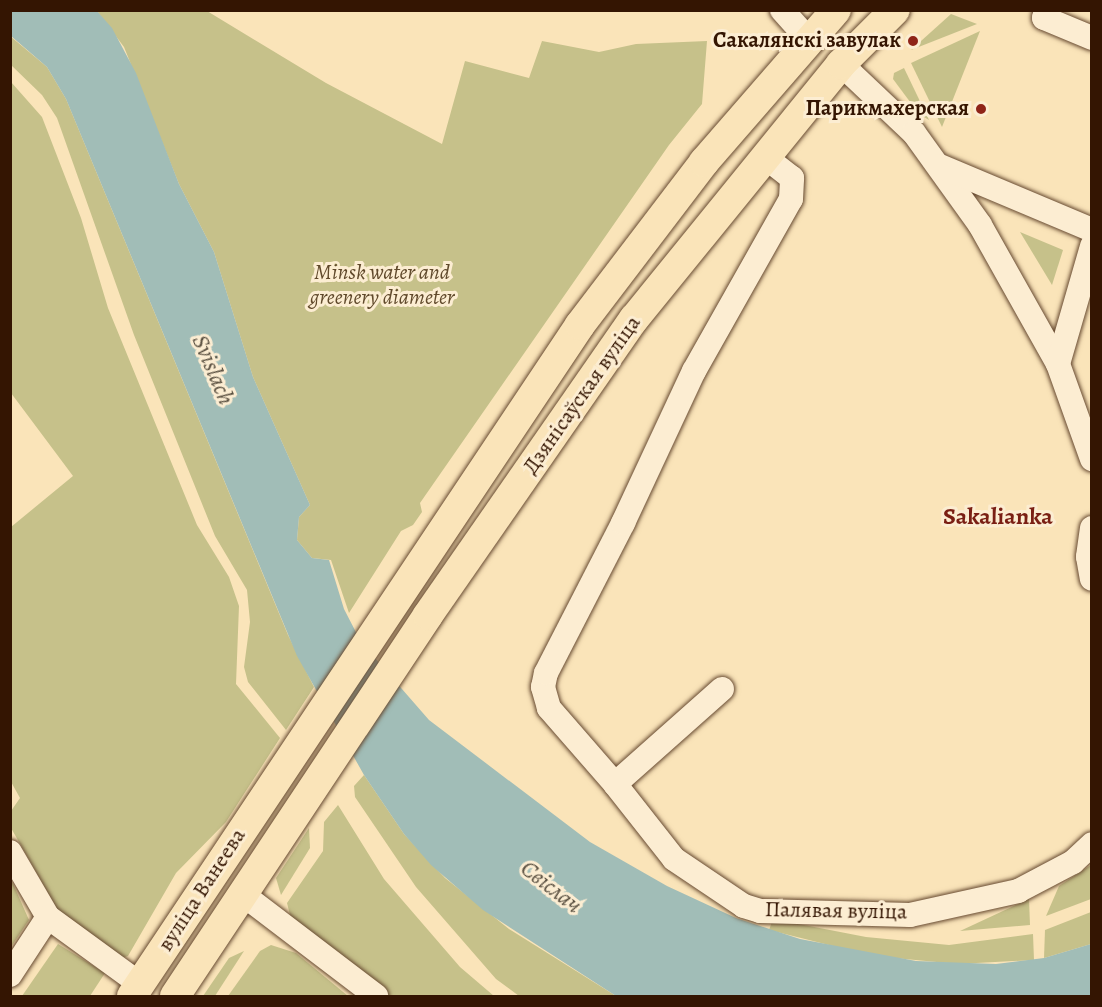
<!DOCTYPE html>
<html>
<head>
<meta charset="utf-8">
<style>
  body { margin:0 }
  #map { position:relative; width:1102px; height:1007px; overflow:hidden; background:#fae4b9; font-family:Alegreya,serif }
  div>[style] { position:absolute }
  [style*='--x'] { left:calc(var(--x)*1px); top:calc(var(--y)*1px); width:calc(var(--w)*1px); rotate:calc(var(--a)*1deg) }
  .green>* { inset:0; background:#c6c18a }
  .water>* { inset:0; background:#a1bdb7 }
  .roads { filter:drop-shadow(0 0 2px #664930) drop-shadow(0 0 2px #664930) }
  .minor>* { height:24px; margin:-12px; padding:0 12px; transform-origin:12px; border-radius:12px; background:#fcedd2 }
  .major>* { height:30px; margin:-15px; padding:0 15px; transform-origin:15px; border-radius:15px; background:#fae4b9 }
  .dots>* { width:16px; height:16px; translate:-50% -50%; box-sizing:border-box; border:3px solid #fcedd2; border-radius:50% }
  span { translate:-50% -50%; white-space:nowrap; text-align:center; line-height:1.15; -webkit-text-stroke:6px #fcedd2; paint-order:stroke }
  .poi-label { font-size:22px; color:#341502; font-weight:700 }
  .right { translate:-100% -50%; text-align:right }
  .park-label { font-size:22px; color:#60492b; font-style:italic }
  .street-label { font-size:22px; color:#341502 }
  .water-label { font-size:24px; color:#5a5041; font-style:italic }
  .neighbourhood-label { font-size:24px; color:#7a1f14; font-weight:700 }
  .frame { position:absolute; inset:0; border:12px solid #341502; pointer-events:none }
</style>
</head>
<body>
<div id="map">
  <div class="green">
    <i style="clip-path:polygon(97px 11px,207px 11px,326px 83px,442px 144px,465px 61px,529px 78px,542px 41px,599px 52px,636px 44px,707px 41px,702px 104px,669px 145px,420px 503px,422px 512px,413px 525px,401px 531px,349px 613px,331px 560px,312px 558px,297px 540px,299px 517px,310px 505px,253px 377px,214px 252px,179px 184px,124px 47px)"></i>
    <i style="clip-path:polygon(951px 14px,977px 24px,911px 50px)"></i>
    <i style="clip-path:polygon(980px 31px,942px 127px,911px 63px)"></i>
    <i style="clip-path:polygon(10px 36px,47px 67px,66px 99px,288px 635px,314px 687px,286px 730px,248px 682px,244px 667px,250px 622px,247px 590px,215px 536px,134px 335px,57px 118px,42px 95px,11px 65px)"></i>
    <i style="clip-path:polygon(904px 68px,929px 120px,919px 114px,893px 79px,894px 73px)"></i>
    <i style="clip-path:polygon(11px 82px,42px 117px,81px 218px,108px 308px,197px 525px,229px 577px,239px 606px,236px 684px,280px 738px,226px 822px,176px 873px,128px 956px,116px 960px,59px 912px,11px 828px,11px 811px,20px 798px,10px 780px,11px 527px,73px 476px,11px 393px)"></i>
    <i style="clip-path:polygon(1020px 232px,1063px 250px,1052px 285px)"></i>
    <i style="clip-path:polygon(364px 775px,404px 834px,445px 878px,509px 929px,616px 996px,519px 996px,496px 979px,416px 887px,355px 797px,354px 786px)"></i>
    <i style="clip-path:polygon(338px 805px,384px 879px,460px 967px,494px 996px,387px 996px,291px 919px,287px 903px,323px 851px,324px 822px)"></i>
    <i style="clip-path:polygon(309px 828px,310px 848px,281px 895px,276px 878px)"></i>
    <i style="clip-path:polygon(1091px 865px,1091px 899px,1046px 916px,1059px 886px)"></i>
    <i style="clip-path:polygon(10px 877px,29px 920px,11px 947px,10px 947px)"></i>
    <i style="clip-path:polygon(1029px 899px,1030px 925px,960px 931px)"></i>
    <i style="clip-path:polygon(1091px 912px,1091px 944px,1044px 958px,1045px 930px)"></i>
    <i style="clip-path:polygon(773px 919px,866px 937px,949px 945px,1033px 934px,1034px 960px,958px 964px,873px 956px,769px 930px)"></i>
    <i style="clip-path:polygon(58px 944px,105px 973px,90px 996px,22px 996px)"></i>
    <i style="clip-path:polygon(271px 945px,296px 953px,348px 996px,228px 996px,260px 951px)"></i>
    <i style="clip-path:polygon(244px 951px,215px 996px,203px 996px,229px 958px)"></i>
  </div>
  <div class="water">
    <i style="clip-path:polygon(10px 11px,97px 11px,112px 28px,136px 73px,179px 184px,214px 252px,253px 377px,310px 505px,299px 517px,297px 540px,312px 558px,329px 560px,344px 609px,361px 642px,429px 720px,590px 842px,667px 886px,736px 918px,800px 939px,916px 961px,996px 964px,1044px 958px,1091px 944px,1091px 996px,616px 996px,483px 910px,431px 865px,404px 834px,364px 775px,297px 656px,66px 99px,47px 67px,11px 36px)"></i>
  </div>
  <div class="roads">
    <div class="minor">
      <i style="--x:782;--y:10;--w:40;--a:48"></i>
      <i style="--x:1046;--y:10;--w:8;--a:104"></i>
      <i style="--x:1044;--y:18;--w:52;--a:22.6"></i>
      <i style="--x:841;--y:64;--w:100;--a:43.4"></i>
      <i style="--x:914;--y:133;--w:113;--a:54.3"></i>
      <i style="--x:980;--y:225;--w:159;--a:60.7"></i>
      <i style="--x:1058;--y:364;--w:101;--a:70.3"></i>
      <i style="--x:940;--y:166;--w:165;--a:22.8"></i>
      <i style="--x:1058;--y:364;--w:123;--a:-73.9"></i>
      <i style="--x:1092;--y:528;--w:29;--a:98"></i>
      <i style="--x:1088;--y:557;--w:22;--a:80"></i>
      <i style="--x:722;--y:689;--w:143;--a:138.4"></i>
      <i style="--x:615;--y:784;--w:95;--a:51.8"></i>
      <i style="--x:674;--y:859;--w:84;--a:33.9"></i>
      <i style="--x:744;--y:906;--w:17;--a:17"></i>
      <i style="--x:760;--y:911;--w:150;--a:1.5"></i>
      <i style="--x:910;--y:915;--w:111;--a:-12.5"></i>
      <i style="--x:1018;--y:891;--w:62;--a:-27.8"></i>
      <i style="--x:1073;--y:862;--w:26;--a:-43"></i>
      <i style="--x:615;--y:784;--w:101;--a:-131"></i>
      <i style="--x:549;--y:708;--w:22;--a:-106"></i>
      <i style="--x:543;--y:687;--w:14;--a:-78"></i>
      <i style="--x:546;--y:673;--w:169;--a:-62.8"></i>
      <i style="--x:623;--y:523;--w:168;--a:-65"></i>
      <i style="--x:694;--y:371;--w:197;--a:-60.6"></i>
      <i style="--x:791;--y:199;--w:21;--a:-87"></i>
      <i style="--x:792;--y:178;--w:36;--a:-142"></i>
      <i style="--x:10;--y:852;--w:75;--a:59.7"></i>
      <i style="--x:48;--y:917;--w:114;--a:36.1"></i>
      <i style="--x:241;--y:893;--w:170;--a:37.3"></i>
      <i style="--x:10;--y:975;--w:69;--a:-56.8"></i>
    </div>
    <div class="major">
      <i style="--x:132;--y:996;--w:807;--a:-56.27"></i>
      <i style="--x:580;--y:325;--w:205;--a:-52.7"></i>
      <i style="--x:704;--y:162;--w:201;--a:-49"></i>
      <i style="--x:175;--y:996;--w:457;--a:-56.4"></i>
      <i style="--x:428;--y:615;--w:361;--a:-55.2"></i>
      <i style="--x:634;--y:319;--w:328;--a:-50.9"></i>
      <i style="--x:841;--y:64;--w:76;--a:-45"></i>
    </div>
  </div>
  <div class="dots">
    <i style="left:913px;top:41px;background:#8f2418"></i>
    <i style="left:981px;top:109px;background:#8f2418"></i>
  </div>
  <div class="poi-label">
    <span class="right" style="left:901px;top:41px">Сакалянскі завулак</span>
    <span class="right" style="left:969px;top:109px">Парикмахерская</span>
  </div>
  <div class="park-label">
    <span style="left:382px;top:285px">Minsk water and<br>greenery diameter</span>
  </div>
  <div class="street-label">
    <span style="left:582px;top:395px;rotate:-55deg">Дзянісаўская вуліца</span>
    <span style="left:202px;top:890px;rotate:-57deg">вуліца Ванеева</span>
    <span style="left:836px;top:911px;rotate:1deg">Палявая вуліца</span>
  </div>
  <div class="water-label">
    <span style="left:213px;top:370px;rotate:67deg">Svislach</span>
    <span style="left:551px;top:887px;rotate:38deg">Свіслач</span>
  </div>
  <div class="neighbourhood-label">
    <span style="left:998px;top:517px">Sakalianka</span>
  </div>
  <div class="frame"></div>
</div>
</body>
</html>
